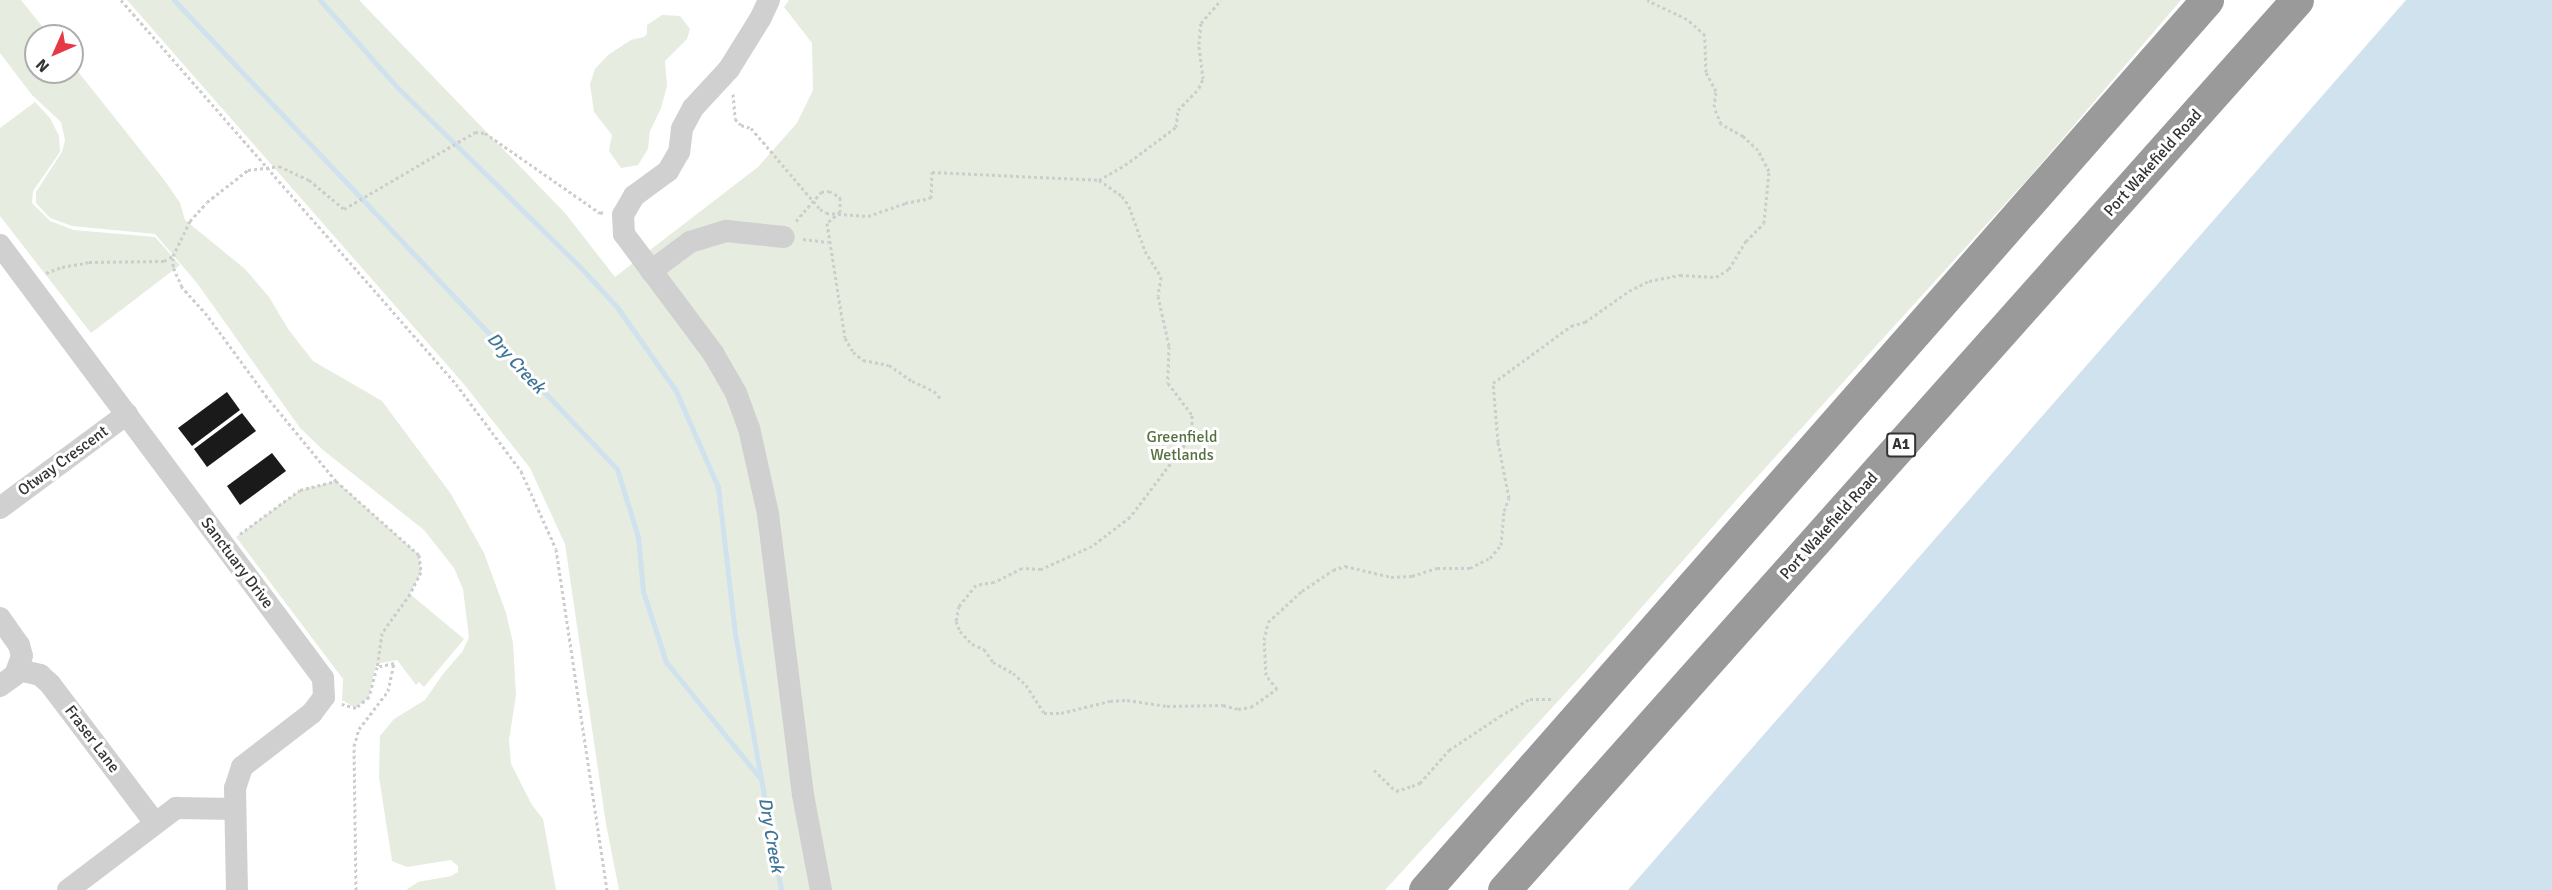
<!DOCTYPE html>
<html>
<head>
<meta charset="utf-8">
<style>
  body { margin:0 }
  #map { position:relative; width:2552px; height:890px; overflow:hidden; background:#fff; font-family:Signika,sans-serif }
  div>[style] { position:absolute }
  [style*='--x'] { left:calc(var(--x)*1px); top:calc(var(--y)*1px); width:calc(var(--w)*1px); rotate:calc(var(--a)*1deg) }
  .green>* { inset:0; background:#e6ecdf }
  .water>* { inset:0; background:#cfe2ee }
  .stream>* { height:5px; margin:-2.5px; padding:0 2.5px; transform-origin:2.5px; border-radius:2.5px; background:#cfe2ee }
  .building>* { inset:0; background:#1a1a1a }
  .path>* { height:3px; margin-top:-1.5px; transform-origin:0; background:repeating-linear-gradient(90deg,#cdcdcd 0 3px,transparent 0 6px) }
  .minor>* { height:22px; margin:-11px; padding:0 11px; transform-origin:11px; border-radius:11px; background:#d0d0d0 }
  .highway>* { height:33px; margin:-16.5px; padding:0 16.5px; transform-origin:16.5px; border-radius:16.5px; background:#9a9a9a }
  span { translate:-50% -50%; white-space:nowrap; text-align:center; line-height:1.15; -webkit-text-stroke:6px #fff; paint-order:stroke }
  .shield-label span { padding:2px 4px; background:#fff; border:2px solid; border-radius:4px; -webkit-text-stroke-width:0 }
  .shield-label { font-size:15px; color:#333; font-weight:700 }
  .street-label { font-size:16px; color:#333 }
  .park-label { font-size:16px; color:#56703f }
  .water-label { font-size:18px; color:#3f7597; font-style:italic }
  .north { position:absolute; left:24px; top:24px; width:60px; height:60px; box-sizing:border-box; background:#fff; border:2px solid #adadad; border-radius:50%; rotate:225deg; font-size:16px; font-weight:700; line-height:24px; text-align:center; color:#333 }
  .north::after { content:''; display:block; margin:auto; width:21px; height:27px; background:#e63946; clip-path:polygon(50% 0,100% 100%,50% 72%,0 100%) }
</style>
</head>
<body>
<div id="map">
  <div class="green">
    <i style="clip-path:polygon(0 0,21px 0,50px 36px,36px 36px,36px 72px,72px 72px,72px 64px,165px 181px,180px 203px,185px 220px,245px 269px,269px 297px,288px 329px,313px 361px,382px 401px,451px 494px,484px 553px,506px 613px,513px 643px,516px 695px,509px 740px,511px 764px,532px 805px,543px 819px,556px 890px,406px 890px,418px 882px,451px 876px,458px 872px,458px 866px,451px 860px,407px 867px,392px 861px,379px 777px,380px 736px,394px 719px,425px 700px,443px 674px,462px 652px,469px 638px,463px 589px,454px 568px,424px 530px,323px 450px,300px 428px,197px 283px,155px 234px,72px 226px,50px 218px,36px 203px,36px 192px,62px 152px,65px 140px,61px 122px,32px 95px,0 53px)"></i>
    <i style="clip-path:polygon(127px 0,359px 0,565px 213px,615px 277px,758px 167px,797px 123px,813px 90px,812px 43px,784px 7px,789px 0,2181px 0,2034px 172px,1738px 498px,1582px 675px,1385px 890px,619px 890px,606px 824px,565px 544px,530px 468px,463px 383px)"></i>
    <i style="clip-path:polygon(662px 15px,680px 16px,690px 29px,687px 39px,665px 61px,667px 86px,661px 108px,650px 131px,648px 149px,638px 165px,621px 168px,609px 151px,612px 135px,594px 112px,590px 84px,595px 69px,608px 55px,631px 40px,644px 37px,647px 34px,647px 25px)"></i>
    <i style="clip-path:polygon(35px 102px,50px 118px,59px 136px,60px 152px,33px 191px,32px 203px,50px 221px,74px 230px,155px 237px,180px 265px,91px 333px,0 216px,0 128px)"></i>
    <i style="clip-path:polygon(336px 481px,419px 555px,421px 572px,410px 594px,464px 639px,424px 687px,419px 682px,416px 685px,397px 660px,376px 664px,369px 697px,356px 708px,342px 700px,343px 679px,236px 537px,300px 490px)"></i>
  </div>
  <div class="water">
    <i style="clip-path:polygon(2406px 0,2552px 0,2552px 890px,1628px 890px)"></i>
  </div>
  <div class="stream">
    <i style="--x:174;--y:0;--w:645;--a:46.63"></i>
    <i style="--x:617;--y:469;--w:71;--a:72.8"></i>
    <i style="--x:638;--y:537;--w:54;--a:84.7"></i>
    <i style="--x:643;--y:591;--w:75;--a:72.1"></i>
    <i style="--x:666;--y:662;--w:149;--a:51"></i>
    <i style="--x:320;--y:0;--w:115;--a:48.5"></i>
    <i style="--x:396;--y:86;--w:261;--a:44.5"></i>
    <i style="--x:582;--y:269;--w:52;--a:47.4"></i>
    <i style="--x:617;--y:307;--w:103;--a:54.9"></i>
    <i style="--x:676;--y:391;--w:105;--a:66.4"></i>
    <i style="--x:718;--y:487;--w:148;--a:83.4"></i>
    <i style="--x:735;--y:634;--w:260;--a:79.8"></i>
  </div>
  <div class="building">
    <i style="clip-path:polygon(227px 392px,240px 410px,192px 446px,178px 428px)"></i>
    <i style="clip-path:polygon(242px 413px,256px 431px,207px 467px,194px 449px)"></i>
    <i style="clip-path:polygon(272px 453px,286px 471px,240px 505px,227px 486px)"></i>
  </div>
  <div class="path">
    <i style="--x:121;--y:0;--w:510;--a:48.9"></i>
    <i style="--x:456;--y:384;--w:109;--a:53.2"></i>
    <i style="--x:521;--y:471;--w:85;--a:65.8"></i>
    <i style="--x:556;--y:549;--w:345;--a:81.5"></i>
    <i style="--x:733;--y:94;--w:25;--a:85"></i>
    <i style="--x:735;--y:119;--w:8;--a:45"></i>
    <i style="--x:741;--y:125;--w:10;--a:17"></i>
    <i style="--x:751;--y:128;--w:106;--a:49.6"></i>
    <i style="--x:820;--y:209;--w:7;--a:34"></i>
    <i style="--x:826;--y:213;--w:42;--a:4.1"></i>
    <i style="--x:868;--y:216;--w:39;--a:-19"></i>
    <i style="--x:905;--y:203;--w:26;--a:-11"></i>
    <i style="--x:931;--y:198;--w:26;--a:-88"></i>
    <i style="--x:932;--y:172;--w:167;--a:2.7"></i>
    <i style="--x:1099;--y:180;--w:28;--a:35"></i>
    <i style="--x:1122;--y:196;--w:12;--a:55"></i>
    <i style="--x:1129;--y:206;--w:48;--a:70.4"></i>
    <i style="--x:1145;--y:251;--w:31;--a:58"></i>
    <i style="--x:1161;--y:277;--w:19;--a:99"></i>
    <i style="--x:1158;--y:296;--w:51;--a:77.6"></i>
    <i style="--x:1169;--y:346;--w:37;--a:92"></i>
    <i style="--x:1168;--y:383;--w:40;--a:53"></i>
    <i style="--x:1192;--y:415;--w:20;--a:90"></i>
    <i style="--x:1192;--y:435;--w:103;--a:127.1"></i>
    <i style="--x:1130;--y:517;--w:48;--a:142.7"></i>
    <i style="--x:1092;--y:546;--w:56;--a:155.7"></i>
    <i style="--x:1041;--y:569;--w:19;--a:-177"></i>
    <i style="--x:1022;--y:568;--w:31;--a:153"></i>
    <i style="--x:994;--y:582;--w:18;--a:171"></i>
    <i style="--x:976;--y:585;--w:27;--a:129"></i>
    <i style="--x:959;--y:606;--w:15;--a:101"></i>
    <i style="--x:956;--y:621;--w:11;--a:68"></i>
    <i style="--x:960;--y:631;--w:18;--a:47"></i>
    <i style="--x:972;--y:644;--w:13;--a:23"></i>
    <i style="--x:984;--y:649;--w:16;--a:55"></i>
    <i style="--x:993;--y:662;--w:23;--a:29"></i>
    <i style="--x:1013;--y:673;--w:18;--a:43"></i>
    <i style="--x:1026;--y:685;--w:33;--a:57"></i>
    <i style="--x:1044;--y:713;--w:17;--a:0"></i>
    <i style="--x:1061;--y:713;--w:50;--a:-13.8"></i>
    <i style="--x:1110;--y:701;--w:17;--a:-3"></i>
    <i style="--x:1127;--y:700;--w:40;--a:8.5"></i>
    <i style="--x:1167;--y:706;--w:56;--a:-1"></i>
    <i style="--x:1223;--y:705;--w:16;--a:15"></i>
    <i style="--x:1238;--y:709;--w:13;--a:-9"></i>
    <i style="--x:1251;--y:707;--w:32;--a:-35"></i>
    <i style="--x:1277;--y:689;--w:18;--a:-128"></i>
    <i style="--x:1266;--y:675;--w:35;--a:-93"></i>
    <i style="--x:1264;--y:640;--w:18;--a:-77"></i>
    <i style="--x:1268;--y:622;--w:46;--a:-42.4"></i>
    <i style="--x:1302;--y:591;--w:37;--a:-34"></i>
    <i style="--x:1333;--y:570;--w:13;--a:-18"></i>
    <i style="--x:1345;--y:566;--w:47;--a:13.4"></i>
    <i style="--x:1391;--y:577;--w:21;--a:-3"></i>
    <i style="--x:1412;--y:576;--w:26;--a:-18"></i>
    <i style="--x:1437;--y:568;--w:33;--a:0"></i>
    <i style="--x:1470;--y:568;--w:22;--a:-27"></i>
    <i style="--x:1490;--y:558;--w:17;--a:-50"></i>
    <i style="--x:1501;--y:545;--w:34;--a:-85"></i>
    <i style="--x:1504;--y:511;--w:14;--a:-69"></i>
    <i style="--x:1509;--y:498;--w:57;--a:-101.1"></i>
    <i style="--x:1498;--y:442;--w:59;--a:-94.8"></i>
    <i style="--x:1493;--y:383;--w:97;--a:-36.2"></i>
    <i style="--x:1571;--y:326;--w:15;--a:-16"></i>
    <i style="--x:1585;--y:322;--w:54;--a:-35.2"></i>
    <i style="--x:1629;--y:291;--w:22;--a:-27"></i>
    <i style="--x:1649;--y:281;--w:32;--a:-11"></i>
    <i style="--x:1680;--y:275;--w:36;--a:3"></i>
    <i style="--x:1716;--y:277;--w:15;--a:-32"></i>
    <i style="--x:1729;--y:269;--w:33;--a:-59"></i>
    <i style="--x:1746;--y:241;--w:25;--a:-45"></i>
    <i style="--x:1764;--y:223;--w:52;--a:-84.5"></i>
    <i style="--x:1769;--y:171;--w:24;--a:-118"></i>
    <i style="--x:1758;--y:150;--w:21;--a:-137"></i>
    <i style="--x:1743;--y:136;--w:25;--a:-151"></i>
    <i style="--x:1721;--y:124;--w:18;--a:-112"></i>
    <i style="--x:1714;--y:107;--w:16;--a:-83"></i>
    <i style="--x:1716;--y:91;--w:21;--a:-118"></i>
    <i style="--x:1706;--y:72;--w:37;--a:-92"></i>
    <i style="--x:1705;--y:35;--w:24;--a:-138"></i>
    <i style="--x:1687;--y:19;--w:44;--a:-154.6"></i>
    <i style="--x:1099;--y:180;--w:30;--a:-30"></i>
    <i style="--x:1125;--y:165;--w:64;--a:-36.7"></i>
    <i style="--x:1176;--y:127;--w:17;--a:-83"></i>
    <i style="--x:1178;--y:110;--w:30;--a:-46"></i>
    <i style="--x:1199;--y:88;--w:10;--a:-66"></i>
    <i style="--x:1203;--y:79;--w:35;--a:-97"></i>
    <i style="--x:1199;--y:44;--w:21;--a:-85"></i>
    <i style="--x:1201;--y:23;--w:30;--a:-49"></i>
    <i style="--x:796;--y:221;--w:38;--a:-49"></i>
    <i style="--x:821;--y:192;--w:8;--a:-7"></i>
    <i style="--x:829;--y:191;--w:13;--a:29"></i>
    <i style="--x:840;--y:197;--w:15;--a:90"></i>
    <i style="--x:840;--y:212;--w:17;--a:140"></i>
    <i style="--x:827;--y:223;--w:116;--a:81.1"></i>
    <i style="--x:845;--y:338;--w:16;--a:60"></i>
    <i style="--x:853;--y:352;--w:13;--a:39"></i>
    <i style="--x:863;--y:360;--w:26;--a:11"></i>
    <i style="--x:889;--y:365;--w:28;--a:35"></i>
    <i style="--x:912;--y:381;--w:24;--a:24"></i>
    <i style="--x:934;--y:391;--w:12;--a:48"></i>
    <i style="--x:803;--y:239;--w:25;--a:7"></i>
    <i style="--x:46;--y:273;--w:17;--a:-21"></i>
    <i style="--x:62;--y:267;--w:27;--a:-10"></i>
    <i style="--x:89;--y:262;--w:75;--a:-0.8"></i>
    <i style="--x:164;--y:261;--w:10;--a:-29"></i>
    <i style="--x:336;--y:481;--w:109;--a:-129.4"></i>
    <i style="--x:267;--y:397;--w:102;--a:-126.2"></i>
    <i style="--x:207;--y:315;--w:38;--a:-132"></i>
    <i style="--x:182;--y:287;--w:22;--a:-114"></i>
    <i style="--x:173;--y:267;--w:11;--a:-90"></i>
    <i style="--x:173;--y:256;--w:39;--a:-64"></i>
    <i style="--x:190;--y:221;--w:25;--a:-48"></i>
    <i style="--x:207;--y:202;--w:52;--a:-38"></i>
    <i style="--x:248;--y:170;--w:31;--a:-7"></i>
    <i style="--x:279;--y:166;--w:33;--a:25"></i>
    <i style="--x:309;--y:180;--w:45;--a:39.6"></i>
    <i style="--x:344;--y:209;--w:152;--a:-30.4"></i>
    <i style="--x:475;--y:132;--w:10;--a:6"></i>
    <i style="--x:485;--y:133;--w:140;--a:34.8"></i>
    <i style="--x:600;--y:213;--w:4;--a:-14"></i>
    <i style="--x:240;--y:534;--w:74;--a:-36.3"></i>
    <i style="--x:300;--y:490;--w:37;--a:-14"></i>
    <i style="--x:336;--y:481;--w:111;--a:41.7"></i>
    <i style="--x:419;--y:555;--w:17;--a:83"></i>
    <i style="--x:421;--y:572;--w:25;--a:117"></i>
    <i style="--x:410;--y:594;--w:48;--a:125.7"></i>
    <i style="--x:382;--y:633;--w:34;--a:98"></i>
    <i style="--x:377;--y:667;--w:31;--a:105"></i>
    <i style="--x:369;--y:697;--w:17;--a:140"></i>
    <i style="--x:356;--y:708;--w:15;--a:-164"></i>
    <i style="--x:1374;--y:770;--w:30;--a:44"></i>
    <i style="--x:1396;--y:791;--w:17;--a:-17"></i>
    <i style="--x:1412;--y:786;--w:9;--a:-21"></i>
    <i style="--x:1420;--y:783;--w:44;--a:-48.7"></i>
    <i style="--x:1449;--y:750;--w:61;--a:-33.7"></i>
    <i style="--x:1500;--y:716;--w:34;--a:-30"></i>
    <i style="--x:1530;--y:699;--w:21;--a:0"></i>
    <i style="--x:356;--y:890;--w:144;--a:-90.8"></i>
    <i style="--x:354;--y:746;--w:18;--a:-74"></i>
    <i style="--x:359;--y:729;--w:48;--a:-52.7"></i>
    <i style="--x:388;--y:691;--w:29;--a:-78"></i>
    <i style="--x:394;--y:663;--w:17;--a:167"></i>
  </div>
  <div class="minor">
    <i style="--x:769;--y:0;--w:21;--a:115"></i>
    <i style="--x:760;--y:19;--w:59;--a:121.8"></i>
    <i style="--x:729;--y:69;--w:53;--a:132.7"></i>
    <i style="--x:693;--y:108;--w:24;--a:118"></i>
    <i style="--x:682;--y:129;--w:23;--a:97"></i>
    <i style="--x:679;--y:152;--w:22;--a:120"></i>
    <i style="--x:668;--y:171;--w:42;--a:143.7"></i>
    <i style="--x:634;--y:196;--w:22;--a:120"></i>
    <i style="--x:623;--y:215;--w:19;--a:87"></i>
    <i style="--x:624;--y:234;--w:149;--a:53.2"></i>
    <i style="--x:713;--y:353;--w:46;--a:60.1"></i>
    <i style="--x:736;--y:393;--w:37;--a:70"></i>
    <i style="--x:749;--y:428;--w:88;--a:77.5"></i>
    <i style="--x:768;--y:514;--w:283;--a:82.9"></i>
    <i style="--x:803;--y:795;--w:97;--a:79.3"></i>
    <i style="--x:0;--y:245;--w:540;--a:53.28"></i>
    <i style="--x:323;--y:678;--w:19;--a:87"></i>
    <i style="--x:324;--y:697;--w:20;--a:127"></i>
    <i style="--x:312;--y:713;--w:88;--a:142.4"></i>
    <i style="--x:242;--y:767;--w:22;--a:108"></i>
    <i style="--x:235;--y:788;--w:102;--a:88.9"></i>
    <i style="--x:651;--y:271;--w:49;--a:-36.6"></i>
    <i style="--x:690;--y:242;--w:38;--a:-17"></i>
    <i style="--x:726;--y:231;--w:58;--a:5.9"></i>
    <i style="--x:0;--y:508;--w:158;--a:-36.5"></i>
    <i style="--x:0;--y:618;--w:33;--a:55"></i>
    <i style="--x:19;--y:645;--w:11;--a:75"></i>
    <i style="--x:22;--y:656;--w:20;--a:110"></i>
    <i style="--x:15;--y:675;--w:19;--a:144"></i>
    <i style="--x:19;--y:670;--w:22;--a:13"></i>
    <i style="--x:40;--y:675;--w:13;--a:42"></i>
    <i style="--x:50;--y:684;--w:174;--a:52.9"></i>
    <i style="--x:68;--y:890;--w:136;--a:-37.2"></i>
    <i style="--x:176;--y:808;--w:59;--a:1"></i>
  </div>
  <div class="highway">
    <i style="--x:1425;--y:890;--w:1185;--a:-48.7"></i>
    <i style="--x:1504;--y:890;--w:1192;--a:-48.3"></i>
  </div>
  <div class="shield-label">
    <span style="left:1901px;top:445px">A1</span>
  </div>
  <div class="street-label">
    <span style="left:2153px;top:163px;rotate:-48deg">Port Wakefield Road</span>
    <span style="left:63px;top:461px;rotate:-36deg">Otway Crescent</span>
    <span style="left:1829px;top:526px;rotate:-48deg">Port Wakefield Road</span>
    <span style="left:237px;top:563px;rotate:53deg">Sanctuary Drive</span>
    <span style="left:92px;top:739px;rotate:53deg">Fraser Lane</span>
  </div>
  <div class="park-label">
    <span style="left:1182px;top:446px">Greenfield<br>Wetlands</span>
  </div>
  <div class="water-label">
    <span style="left:516px;top:363px;rotate:47deg">Dry Creek</span>
    <span style="left:771px;top:835px;rotate:80deg">Dry Creek</span>
  </div>
  <div class="north">N</div>
</div>
</body>
</html>
